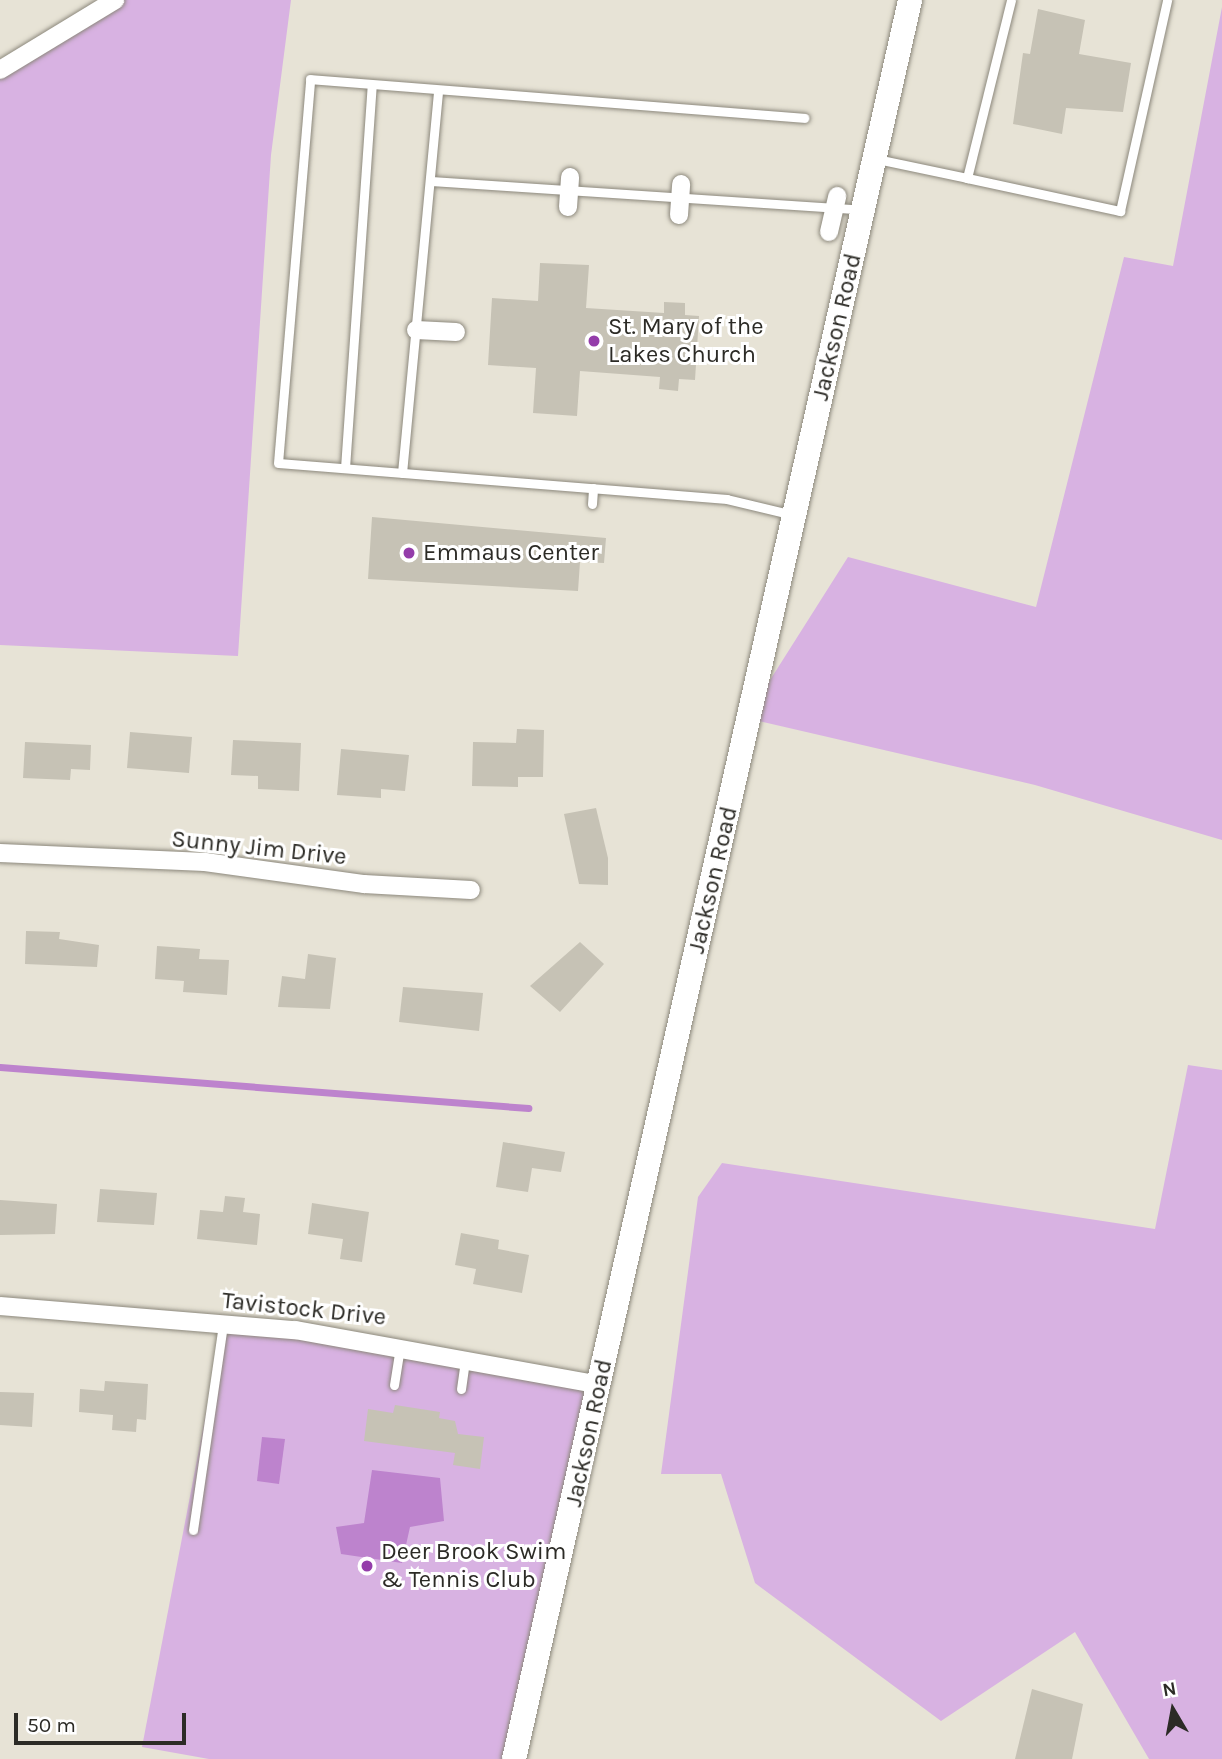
<!DOCTYPE html>
<html>
<head>
<meta charset="utf-8">
<style>
  body { margin:0 }
  #map { position:relative; width:1222px; height:1759px; overflow:hidden; background:#e7e3d6; font-family:Karla,sans-serif }
  div>[style] { position:absolute }
  [style*='--x'] { left:calc(var(--x)*1px); top:calc(var(--y)*1px); width:calc(var(--w)*1px); rotate:calc(var(--a)*1deg) }
  .green>* { inset:0; background:#d8b2e2 }
  .water>* { inset:0; background:#bd83cd }
  .stream>* { height:7px; margin:-3.5px; padding:0 3.5px; transform-origin:3.5px; border-radius:3.5px; background:#bd83cd }
  .building>* { inset:0; background:#c6c2b5 }
  .roads { filter:drop-shadow(0 0 2px #8c887c) drop-shadow(0 0 2px #8c887c) }
  .lane>* { height:9px; margin:-4.5px; padding:0 4.5px; transform-origin:4.5px; border-radius:4.5px; background:#fff }
  .street>* { height:18px; margin:-9px; padding:0 9px; transform-origin:9px; border-radius:9px; background:#fff }
  .secondary>* { height:24px; margin:-12px; padding:0 12px; transform-origin:12px; border-radius:12px; background:#fff }
  .dots>* { width:19px; height:19px; translate:-50% -50%; box-sizing:border-box; border:4px solid #fff; border-radius:50% }
  span { translate:-50% -50%; white-space:nowrap; text-align:center; line-height:1.15; -webkit-text-stroke:6px #fff; paint-order:stroke }
  .poi-label { font-size:24px; color:#2c2b26 }
  .left { translate:0 -50%; text-align:left }
  .street-label { font-size:24px; color:#2c2b26 }
  .north { position:absolute; left:1138px; top:1675px; width:70px; height:70px; -webkit-text-stroke:5px #fff; paint-order:stroke; rotate:350deg; font-size:19px; font-weight:700; line-height:28px; text-align:center; color:#2c2b26 }
  .north::after { content:''; display:block; margin:auto; width:24px; height:32px; background:#2c2b26; clip-path:polygon(50% 0,100% 100%,50% 72%,0 100%) }
  .scale { position:absolute; left:14px; top:1713px; width:172px; height:32px; box-sizing:border-box; border:4px solid #2c2b26; border-top:0; padding-left:9px; font-size:21px; line-height:24px; white-space:nowrap; color:#2c2b26; -webkit-text-stroke:5px #fff; paint-order:stroke }
</style>
</head>
<body>
<div id="map">
  <div class="green">
    <i style="clip-path:polygon(115px 0,291px 0,271px 155px,238px 656px,0 645px,0 70px)"></i>
    <i style="clip-path:polygon(1222px 7px,1222px 840px,1035px 785px,746px 718px,848px 557px,1036px 607px,1124px 257px,1173px 266px)"></i>
    <i style="clip-path:polygon(1188px 1065px,1222px 1070px,1222px 1759px,1149px 1759px,1075px 1632px,941px 1721px,755px 1583px,721px 1474px,661px 1474px,698px 1197px,722px 1163px,1155px 1229px)"></i>
    <i style="clip-path:polygon(223px 1324px,600px 1385px,514px 1759px,209px 1759px,142px 1747px)"></i>
  </div>
  <div class="water">
    <i style="clip-path:polygon(262px 1437px,285px 1439px,279px 1484px,257px 1481px)"></i>
    <i style="clip-path:polygon(372px 1470px,440px 1478px,444px 1521px,410px 1527px,402px 1563px,341px 1554px,336px 1527px,364px 1523px)"></i>
  </div>
  <div class="stream">
    <i style="--x:0;--y:1067;--w:530;--a:4.44"></i>
  </div>
  <div class="building">
    <i style="clip-path:polygon(1038px 9px,1085px 20px,1079px 54px,1131px 63px,1123px 112px,1066px 108px,1062px 134px,1013px 124px,1023px 53px,1030px 54px)"></i>
    <i style="clip-path:polygon(540px 263px,589px 265px,586px 308px,664px 313px,664px 302px,685px 303px,685px 315px,699px 316px,695px 380px,679px 379px,678px 391px,659px 389px,660px 377px,580px 371px,577px 416px,533px 413px,536px 368px,488px 365px,492px 298px,538px 301px)"></i>
    <i style="clip-path:polygon(372px 517px,606px 538px,604px 563px,580px 562px,578px 591px,368px 579px)"></i>
    <i style="clip-path:polygon(517px 729px,544px 730px,543px 777px,518px 777px,518px 787px,472px 786px,473px 742px,516px 743px)"></i>
    <i style="clip-path:polygon(130px 732px,192px 737px,189px 773px,127px 768px)"></i>
    <i style="clip-path:polygon(233px 740px,301px 743px,299px 791px,258px 789px,258px 776px,231px 775px)"></i>
    <i style="clip-path:polygon(25px 742px,91px 745px,90px 770px,71px 769px,70px 780px,23px 778px)"></i>
    <i style="clip-path:polygon(341px 749px,409px 755px,405px 791px,381px 789px,381px 798px,337px 795px)"></i>
    <i style="clip-path:polygon(596px 808px,608px 858px,608px 885px,579px 884px,564px 814px)"></i>
    <i style="clip-path:polygon(26px 931px,60px 932px,59px 939px,99px 945px,97px 967px,25px 964px)"></i>
    <i style="clip-path:polygon(580px 942px,604px 964px,560px 1012px,530px 986px)"></i>
    <i style="clip-path:polygon(157px 946px,200px 949px,199px 959px,229px 960px,227px 995px,183px 992px,184px 981px,155px 979px)"></i>
    <i style="clip-path:polygon(308px 954px,336px 958px,330px 1009px,278px 1007px,282px 976px,305px 979px)"></i>
    <i style="clip-path:polygon(403px 987px,483px 993px,479px 1031px,399px 1022px)"></i>
    <i style="clip-path:polygon(503px 1142px,565px 1152px,561px 1172px,532px 1168px,528px 1192px,496px 1187px)"></i>
    <i style="clip-path:polygon(100px 1189px,157px 1193px,154px 1225px,97px 1222px)"></i>
    <i style="clip-path:polygon(225px 1196px,245px 1198px,243px 1212px,260px 1214px,257px 1245px,197px 1239px,200px 1210px,223px 1212px)"></i>
    <i style="clip-path:polygon(0 1200px,57px 1204px,55px 1234px,0 1235px)"></i>
    <i style="clip-path:polygon(312px 1203px,369px 1212px,362px 1262px,340px 1259px,343px 1239px,308px 1234px)"></i>
    <i style="clip-path:polygon(461px 1233px,499px 1240px,498px 1249px,529px 1255px,522px 1293px,473px 1284px,476px 1269px,455px 1265px)"></i>
    <i style="clip-path:polygon(105px 1381px,148px 1384px,146px 1420px,137px 1419px,136px 1432px,112px 1430px,113px 1415px,79px 1412px,80px 1389px,104px 1391px)"></i>
    <i style="clip-path:polygon(0 1392px,34px 1393px,32px 1427px,0 1425px)"></i>
    <i style="clip-path:polygon(395px 1405px,440px 1412px,439px 1418px,455px 1421px,458px 1434px,484px 1437px,480px 1469px,453px 1465px,455px 1453px,364px 1441px,368px 1409px,393px 1413px)"></i>
    <i style="clip-path:polygon(1032px 1689px,1083px 1704px,1072px 1759px,1015px 1759px)"></i>
  </div>
  <div class="roads">
    <div class="lane">
      <i style="--x:877;--y:159;--w:92;--a:11.9"></i>
      <i style="--x:967;--y:178;--w:183;--a:-76.1"></i>
      <i style="--x:967;--y:178;--w:157;--a:12.2"></i>
      <i style="--x:1120;--y:211;--w:216;--a:-77.4"></i>
      <i style="--x:431;--y:181;--w:432;--a:3.8"></i>
      <i style="--x:345;--y:468;--w:384;--a:-86"></i>
      <i style="--x:402;--y:473;--w:383;--a:-84.6"></i>
      <i style="--x:592;--y:504;--w:16;--a:-86"></i>
      <i style="--x:793;--y:515;--w:68;--a:-166.4"></i>
      <i style="--x:727;--y:499;--w:450;--a:-175.4"></i>
      <i style="--x:278;--y:463;--w:385;--a:-85.2"></i>
      <i style="--x:310;--y:79;--w:496;--a:4.5"></i>
      <i style="--x:394;--y:1385;--w:39;--a:-81"></i>
      <i style="--x:461;--y:1389;--w:29;--a:-82"></i>
      <i style="--x:193;--y:1530;--w:208;--a:-81.7"></i>
    </div>
    <div class="street">
      <i style="--x:0;--y:70;--w:135;--a:-31.3"></i>
      <i style="--x:568;--y:207;--w:30;--a:-86"></i>
      <i style="--x:679;--y:215;--w:31;--a:-86"></i>
      <i style="--x:829;--y:232;--w:37;--a:-77"></i>
      <i style="--x:416;--y:330;--w:40;--a:2.9"></i>
      <i style="--x:0;--y:853;--w:205;--a:2.5"></i>
      <i style="--x:205;--y:862;--w:161;--a:7.9"></i>
      <i style="--x:364;--y:884;--w:107;--a:3.2"></i>
      <i style="--x:0;--y:1306;--w:296;--a:4.7"></i>
      <i style="--x:295;--y:1330;--w:310;--a:10.2"></i>
    </div>
    <div class="secondary">
      <i style="--x:514;--y:1759;--w:1803;--a:-77.31"></i>
    </div>
  </div>
  <div class="dots">
    <i style="left:594px;top:341px;background:#943daa"></i>
    <i style="left:409px;top:553px;background:#943daa"></i>
    <i style="left:367px;top:1566px;background:#943daa"></i>
  </div>
  <div class="poi-label">
    <span class="left" style="left:608px;top:341px">St. Mary of the<br>Lakes Church</span>
    <span class="left" style="left:423px;top:553px">Emmaus Center</span>
    <span class="left" style="left:381px;top:1566px">Deer Brook Swim<br>&amp; Tennis Club</span>
  </div>
  <div class="street-label">
    <span style="left:837px;top:327px;rotate:-77deg">Jackson Road</span>
    <span style="left:259px;top:848px;rotate:6deg">Sunny Jim Drive</span>
    <span style="left:713px;top:880px;rotate:-77deg">Jackson Road</span>
    <span style="left:304px;top:1309px;rotate:6deg">Tavistock Drive</span>
    <span style="left:589px;top:1433px;rotate:-78deg">Jackson Road</span>
  </div>
  <div class="north">N</div>
  <div class="scale">50 m</div>
</div>
</body>
</html>
